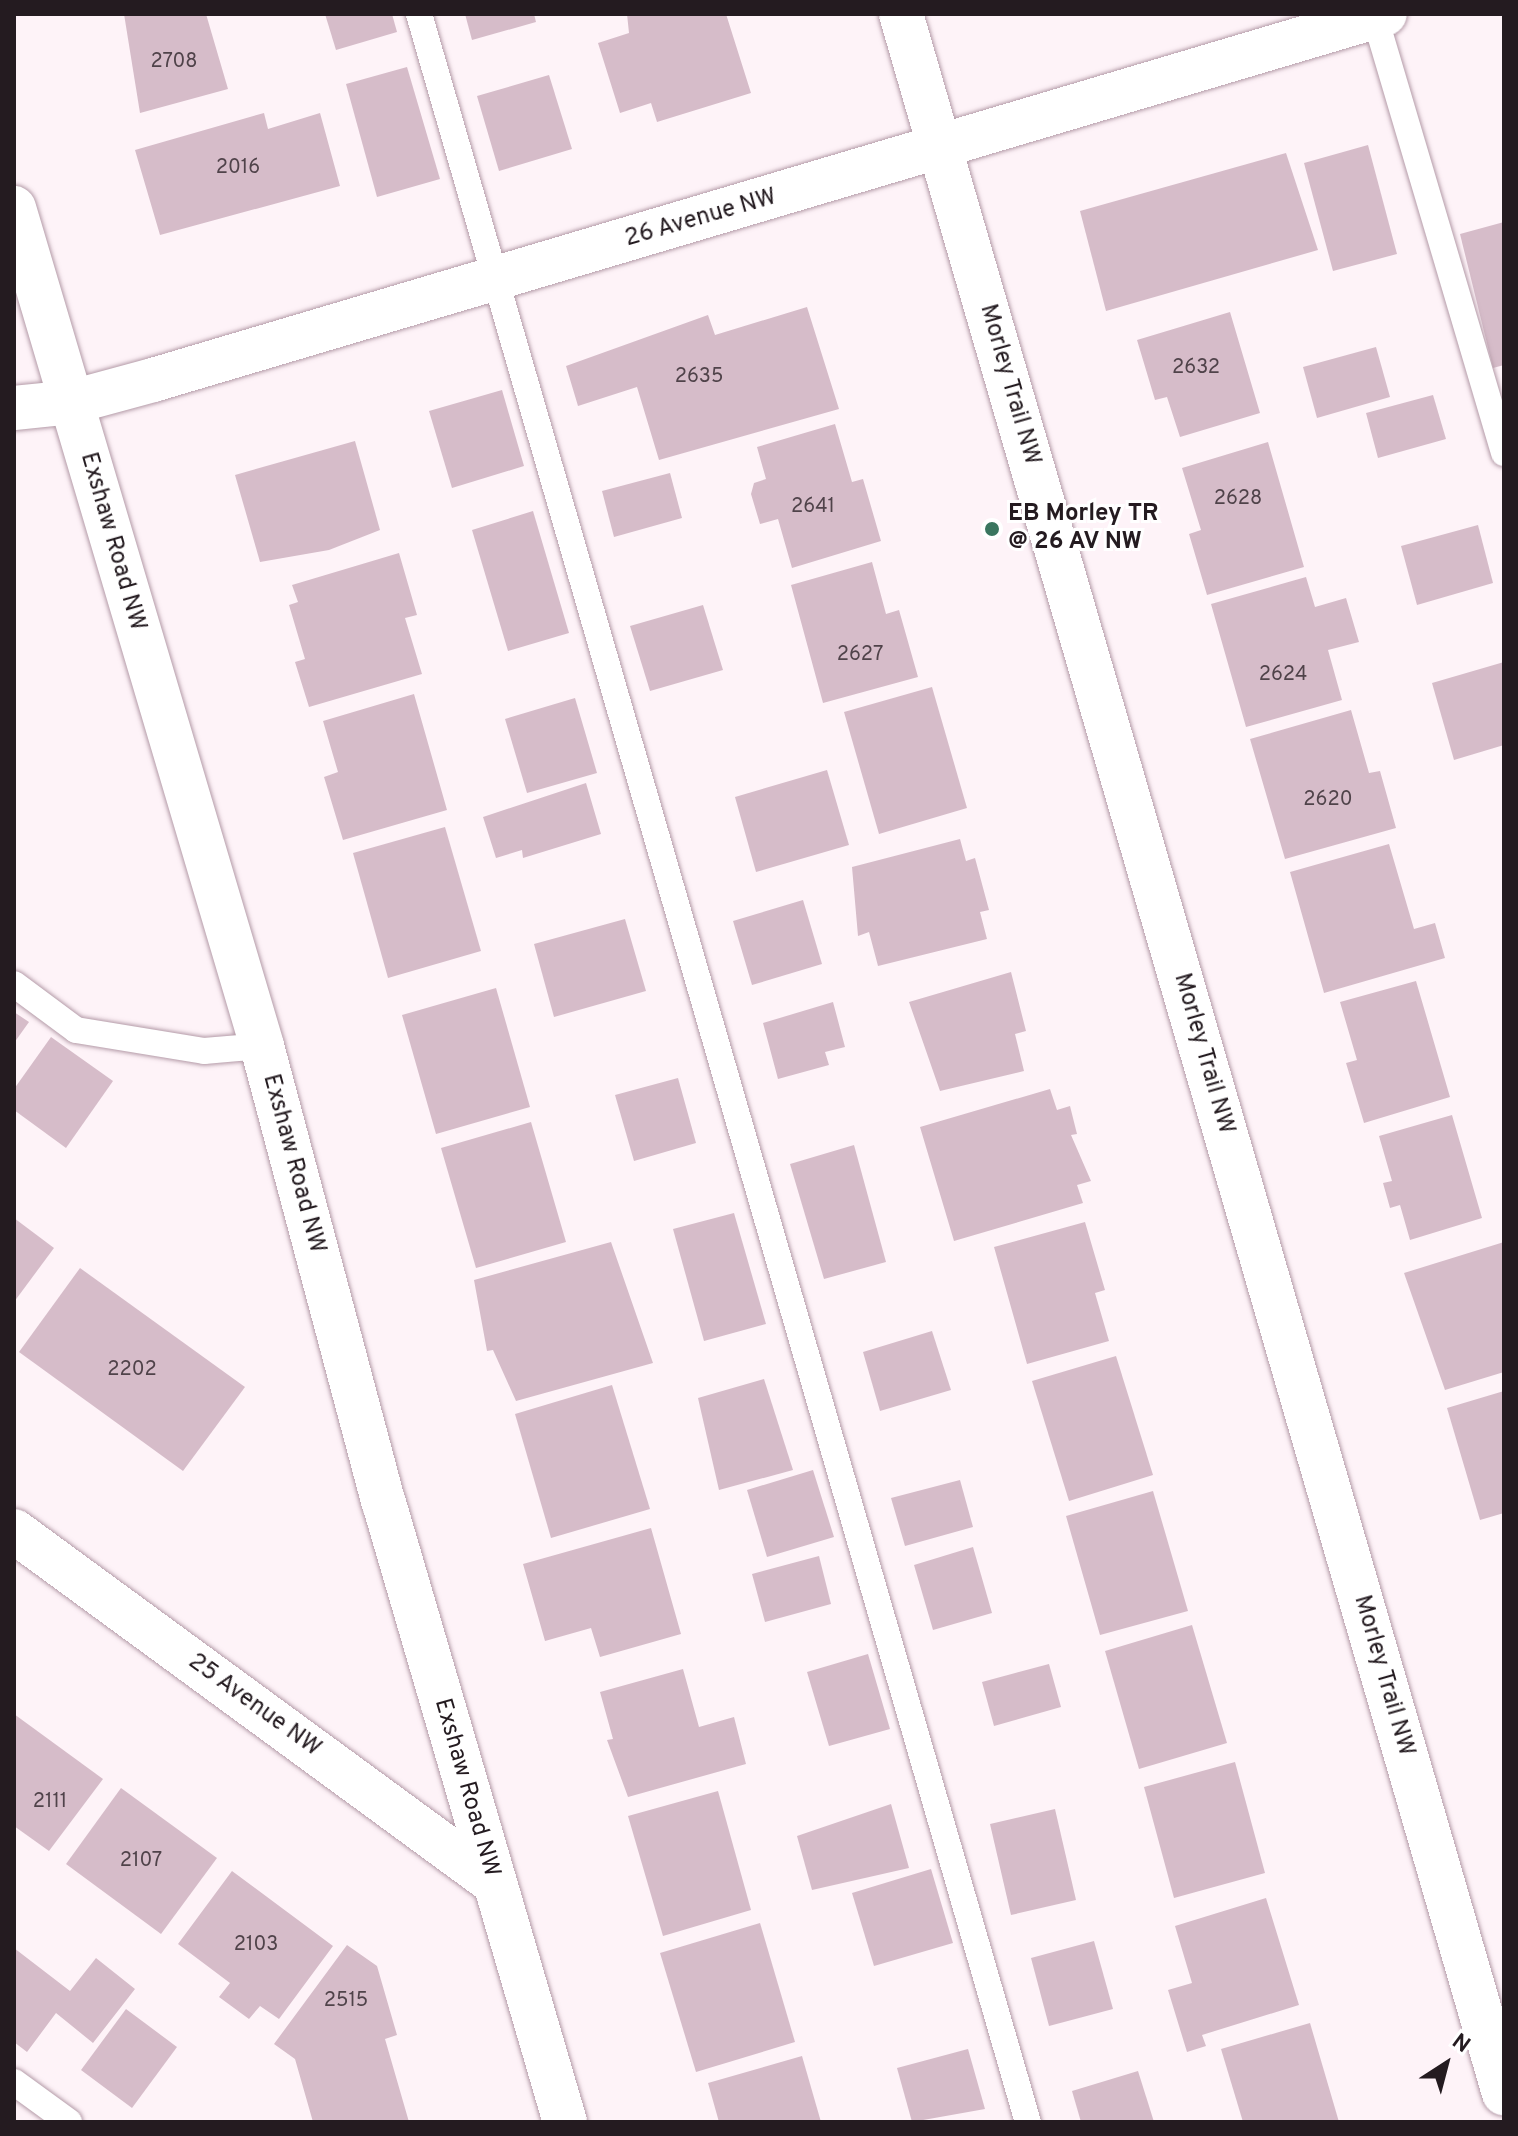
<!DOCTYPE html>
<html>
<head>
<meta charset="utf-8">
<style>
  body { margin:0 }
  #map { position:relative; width:1518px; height:2136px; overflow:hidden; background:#fef3f8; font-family:Overpass,sans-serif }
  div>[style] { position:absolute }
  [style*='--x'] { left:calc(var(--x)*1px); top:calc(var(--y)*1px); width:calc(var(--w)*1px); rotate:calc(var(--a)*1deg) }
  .building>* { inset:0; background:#d6bcc9 }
  .roads { filter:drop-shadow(0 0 2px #b49ba8) drop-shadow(0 0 2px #b49ba8) }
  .lane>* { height:26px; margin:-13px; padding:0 13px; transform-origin:13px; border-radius:13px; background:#fff }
  .street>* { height:44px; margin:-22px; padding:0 22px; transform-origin:22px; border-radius:22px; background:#fff }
  .secondary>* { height:44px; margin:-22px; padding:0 22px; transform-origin:22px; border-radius:22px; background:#fff }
  .dots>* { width:22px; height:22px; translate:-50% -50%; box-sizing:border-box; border:4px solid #fff; border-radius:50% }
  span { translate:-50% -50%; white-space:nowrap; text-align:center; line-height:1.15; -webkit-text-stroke:6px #fff; paint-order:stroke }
  .number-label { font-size:20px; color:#50434a }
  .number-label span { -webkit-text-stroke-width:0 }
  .street-label { font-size:24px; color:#241b20 }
  .poi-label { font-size:24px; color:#241b20; font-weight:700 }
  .left { translate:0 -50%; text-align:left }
  .frame { position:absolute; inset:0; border:16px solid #241b20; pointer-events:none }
  .north { position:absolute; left:1406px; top:2024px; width:80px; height:80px; -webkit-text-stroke:6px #fff; paint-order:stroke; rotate:36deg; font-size:22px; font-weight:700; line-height:32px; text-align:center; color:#241b20 }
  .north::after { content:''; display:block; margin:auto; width:28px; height:36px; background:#241b20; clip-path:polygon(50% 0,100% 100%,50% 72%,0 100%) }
</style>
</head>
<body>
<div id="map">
  <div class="building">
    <i style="clip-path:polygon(124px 14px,206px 14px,228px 89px,140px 113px)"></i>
    <i style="clip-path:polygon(325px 14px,392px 14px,397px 32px,336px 50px)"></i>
    <i style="clip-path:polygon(465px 14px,534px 14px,536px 22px,472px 40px)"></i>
    <i style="clip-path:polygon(627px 14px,726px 14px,751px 93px,657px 122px,651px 103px,620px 113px,598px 43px,629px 33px)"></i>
    <i style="clip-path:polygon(407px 67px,440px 179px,377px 197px,346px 84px)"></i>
    <i style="clip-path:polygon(549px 75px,572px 149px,499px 171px,477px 96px)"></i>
    <i style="clip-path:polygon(264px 113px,268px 129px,320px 113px,340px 186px,160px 235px,135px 150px)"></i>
    <i style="clip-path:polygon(1368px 145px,1397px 254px,1333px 271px,1304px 163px)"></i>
    <i style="clip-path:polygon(1286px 153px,1318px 250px,1106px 311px,1080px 211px)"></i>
    <i style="clip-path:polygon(1504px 222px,1504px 365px,1493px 368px,1460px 234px)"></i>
    <i style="clip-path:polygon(807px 307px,839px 409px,659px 460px,637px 387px,578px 406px,566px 366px,708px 315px,715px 335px)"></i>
    <i style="clip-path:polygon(1230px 312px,1260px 413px,1180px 437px,1167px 397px,1155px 400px,1137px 340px)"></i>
    <i style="clip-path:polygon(1376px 347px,1390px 397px,1317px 418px,1303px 367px)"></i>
    <i style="clip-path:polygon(502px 390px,524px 466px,452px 488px,429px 411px)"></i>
    <i style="clip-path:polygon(1433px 395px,1446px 439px,1378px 458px,1366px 413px)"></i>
    <i style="clip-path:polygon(835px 424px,852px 482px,863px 479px,881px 541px,792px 568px,778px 519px,760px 524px,751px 494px,754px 483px,766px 479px,757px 447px)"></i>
    <i style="clip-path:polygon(355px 441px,380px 530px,329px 550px,260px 562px,235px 475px)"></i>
    <i style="clip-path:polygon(1268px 442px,1304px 567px,1207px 595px,1189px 534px,1201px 530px,1182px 468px)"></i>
    <i style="clip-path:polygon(670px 473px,682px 518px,614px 537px,602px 491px)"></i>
    <i style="clip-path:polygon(533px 511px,569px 633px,508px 651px,472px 530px)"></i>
    <i style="clip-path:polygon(1478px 525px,1493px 583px,1417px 605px,1401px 546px)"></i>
    <i style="clip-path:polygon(399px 553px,417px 615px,405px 618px,422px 674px,309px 707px,295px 662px,305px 659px,289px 605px,298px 602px,292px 585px)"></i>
    <i style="clip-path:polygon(872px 562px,886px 614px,899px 610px,918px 677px,823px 703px,791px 585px)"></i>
    <i style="clip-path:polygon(1306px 577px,1315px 607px,1346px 598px,1359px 642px,1328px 650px,1342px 700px,1246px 727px,1211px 604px)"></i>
    <i style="clip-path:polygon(703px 605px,723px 670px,650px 691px,630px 626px)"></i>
    <i style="clip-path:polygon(1504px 662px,1504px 745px,1454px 760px,1432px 683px)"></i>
    <i style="clip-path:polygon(932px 687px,967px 808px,879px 834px,844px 712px)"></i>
    <i style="clip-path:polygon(414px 694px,447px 810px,343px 840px,324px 777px,338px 772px,323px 721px)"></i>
    <i style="clip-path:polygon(575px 698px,597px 773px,527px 793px,505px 719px)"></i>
    <i style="clip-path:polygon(1351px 710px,1369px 773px,1380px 771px,1396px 828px,1285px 859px,1250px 739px)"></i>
    <i style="clip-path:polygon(827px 770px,849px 845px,756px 872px,735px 797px)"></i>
    <i style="clip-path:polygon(586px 783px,601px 834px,523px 858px,522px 850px,496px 858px,483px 817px)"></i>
    <i style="clip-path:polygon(445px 827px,481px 951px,388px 978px,353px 853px)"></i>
    <i style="clip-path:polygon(960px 839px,966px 861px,975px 858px,989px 910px,980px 912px,987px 939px,878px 966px,869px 932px,858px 936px,852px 867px)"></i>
    <i style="clip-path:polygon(1389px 844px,1414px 929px,1435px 923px,1445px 958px,1324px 993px,1290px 872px)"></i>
    <i style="clip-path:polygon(803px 900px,822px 964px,752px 985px,733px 921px)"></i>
    <i style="clip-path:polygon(625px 919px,646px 991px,554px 1017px,534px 944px)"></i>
    <i style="clip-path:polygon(1011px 972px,1026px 1031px,1015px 1034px,1024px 1071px,940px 1091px,909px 1002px)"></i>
    <i style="clip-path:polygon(1416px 981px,1450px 1097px,1364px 1123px,1346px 1063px,1357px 1060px,1340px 1002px)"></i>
    <i style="clip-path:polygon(496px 988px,530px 1107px,436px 1134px,402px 1015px)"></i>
    <i style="clip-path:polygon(833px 1002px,845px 1047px,825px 1052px,829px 1065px,778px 1079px,763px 1023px)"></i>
    <i style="clip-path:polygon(14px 1012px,29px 1022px,14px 1043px)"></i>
    <i style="clip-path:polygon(51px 1037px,113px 1081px,66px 1148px,14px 1110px,14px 1089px)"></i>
    <i style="clip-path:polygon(678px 1078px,696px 1143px,634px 1161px,615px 1095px)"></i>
    <i style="clip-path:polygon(1050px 1089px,1057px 1110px,1070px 1106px,1077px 1134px,1071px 1135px,1091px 1181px,1077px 1185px,1083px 1203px,954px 1241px,920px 1127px)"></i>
    <i style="clip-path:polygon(1452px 1115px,1482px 1218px,1410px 1240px,1400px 1205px,1390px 1208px,1383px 1183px,1392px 1181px,1379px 1136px)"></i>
    <i style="clip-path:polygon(531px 1122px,566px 1242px,476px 1268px,441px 1148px)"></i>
    <i style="clip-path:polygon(854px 1145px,886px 1262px,824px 1279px,790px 1164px)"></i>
    <i style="clip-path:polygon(734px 1213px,766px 1324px,704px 1341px,673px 1229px)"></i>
    <i style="clip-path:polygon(14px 1218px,54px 1248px,14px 1302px)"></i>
    <i style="clip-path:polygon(1085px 1222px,1105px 1290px,1095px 1293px,1109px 1341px,1027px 1364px,994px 1247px)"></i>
    <i style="clip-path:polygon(611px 1242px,653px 1363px,516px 1401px,493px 1350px,487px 1351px,474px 1280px)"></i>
    <i style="clip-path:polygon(1504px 1242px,1504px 1372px,1445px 1390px,1404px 1273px)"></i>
    <i style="clip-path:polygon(80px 1268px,245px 1387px,183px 1471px,19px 1352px)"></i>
    <i style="clip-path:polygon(932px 1331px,951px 1390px,880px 1411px,863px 1352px)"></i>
    <i style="clip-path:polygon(1116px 1356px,1153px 1475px,1069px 1501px,1032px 1381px)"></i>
    <i style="clip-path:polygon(764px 1379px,793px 1470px,719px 1490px,698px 1398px)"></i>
    <i style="clip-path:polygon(612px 1385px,650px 1509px,551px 1538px,515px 1414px)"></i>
    <i style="clip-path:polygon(1504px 1391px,1504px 1513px,1480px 1520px,1447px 1408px)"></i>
    <i style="clip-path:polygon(813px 1470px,834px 1537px,767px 1557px,747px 1490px)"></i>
    <i style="clip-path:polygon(960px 1480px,973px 1527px,905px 1546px,891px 1498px)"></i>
    <i style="clip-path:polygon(1153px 1491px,1188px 1611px,1100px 1635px,1066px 1516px)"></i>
    <i style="clip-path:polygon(651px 1528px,681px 1634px,600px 1657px,591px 1628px,545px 1641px,523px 1564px)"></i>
    <i style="clip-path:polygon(973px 1547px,992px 1613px,933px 1630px,914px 1565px)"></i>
    <i style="clip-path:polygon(819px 1556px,831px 1604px,765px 1622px,752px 1574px)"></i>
    <i style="clip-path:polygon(1192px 1625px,1227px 1743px,1139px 1769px,1105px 1651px)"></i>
    <i style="clip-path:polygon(868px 1654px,890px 1729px,829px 1746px,807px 1672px)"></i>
    <i style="clip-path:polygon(1049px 1664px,1061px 1707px,994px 1726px,982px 1682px)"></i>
    <i style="clip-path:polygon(683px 1669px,699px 1727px,734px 1717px,746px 1764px,628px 1797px,607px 1740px,613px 1739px,600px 1692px)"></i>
    <i style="clip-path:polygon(14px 1714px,103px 1779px,49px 1851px,14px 1826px)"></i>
    <i style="clip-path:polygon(1235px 1762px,1265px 1873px,1174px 1898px,1144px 1787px)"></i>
    <i style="clip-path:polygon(121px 1788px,217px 1858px,161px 1934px,66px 1864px)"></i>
    <i style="clip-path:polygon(718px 1791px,751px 1910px,663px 1936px,628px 1816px)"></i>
    <i style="clip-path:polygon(891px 1804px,909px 1868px,812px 1890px,797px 1836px)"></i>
    <i style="clip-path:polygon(1055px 1809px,1076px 1900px,1011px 1915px,990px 1824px)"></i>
    <i style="clip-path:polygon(931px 1869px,953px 1943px,874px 1966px,852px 1893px)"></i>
    <i style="clip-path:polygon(232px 1871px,333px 1946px,279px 2019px,260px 2006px,249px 2019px,219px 1997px,230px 1983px,178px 1944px)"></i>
    <i style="clip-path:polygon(1266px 1898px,1299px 2005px,1202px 2035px,1206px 2046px,1187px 2052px,1168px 1990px,1192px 1983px,1175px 1926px)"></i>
    <i style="clip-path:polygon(760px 1923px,795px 2042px,696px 2072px,660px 1953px)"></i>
    <i style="clip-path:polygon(1094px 1941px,1113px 2009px,1049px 2026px,1031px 1958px)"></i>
    <i style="clip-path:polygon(347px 1945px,377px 1966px,397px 2035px,385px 2039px,409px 2122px,313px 2122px,295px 2059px,274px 2044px)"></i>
    <i style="clip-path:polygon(14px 1948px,70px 1991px,96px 1958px,135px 1989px,93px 2043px,56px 2013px,27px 2052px,14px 2042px)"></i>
    <i style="clip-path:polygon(126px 2009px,177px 2047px,132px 2108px,81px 2070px)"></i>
    <i style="clip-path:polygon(1310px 2023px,1339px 2122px,1243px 2122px,1221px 2049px)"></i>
    <i style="clip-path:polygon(968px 2049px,985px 2109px,912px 2122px,897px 2068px)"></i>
    <i style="clip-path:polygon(802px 2056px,821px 2122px,719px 2122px,708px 2083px)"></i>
    <i style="clip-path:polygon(1138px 2071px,1154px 2122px,1081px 2122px,1072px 2091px)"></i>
  </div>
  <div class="roads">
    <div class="lane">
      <i style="--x:419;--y:14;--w:2194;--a:73.89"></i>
      <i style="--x:1374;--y:14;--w:458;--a:73.5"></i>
      <i style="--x:14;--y:984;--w:77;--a:36.6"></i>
      <i style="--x:76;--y:1030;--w:130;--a:9.3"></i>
      <i style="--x:204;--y:1051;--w:58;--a:-4.9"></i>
      <i style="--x:14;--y:2082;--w:68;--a:36"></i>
    </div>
    <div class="street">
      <i style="--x:14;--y:208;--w:874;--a:73.51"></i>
      <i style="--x:262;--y:1046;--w:473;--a:75.1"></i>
      <i style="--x:384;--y:1503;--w:645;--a:73.7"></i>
      <i style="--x:14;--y:408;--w:58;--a:-5.9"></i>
      <i style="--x:72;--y:402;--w:84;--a:-15.2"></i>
      <i style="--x:153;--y:380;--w:1285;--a:-16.55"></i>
      <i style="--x:14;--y:1531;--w:594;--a:36.23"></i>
    </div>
    <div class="secondary">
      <i style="--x:901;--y:14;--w:2165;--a:73.83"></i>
    </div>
  </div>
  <div class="dots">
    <i style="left:992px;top:529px;background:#3a755f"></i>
  </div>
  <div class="number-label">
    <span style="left:174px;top:62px">2708</span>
    <span style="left:238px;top:168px">2016</span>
    <span style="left:1196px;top:368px">2632</span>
    <span style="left:699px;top:377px">2635</span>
    <span style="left:1238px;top:499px">2628</span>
    <span style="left:813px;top:507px">2641</span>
    <span style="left:860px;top:655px">2627</span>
    <span style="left:1283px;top:675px">2624</span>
    <span style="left:1328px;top:800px">2620</span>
    <span style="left:132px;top:1370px">2202</span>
    <span style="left:50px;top:1802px">2111</span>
    <span style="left:141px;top:1861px">2107</span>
    <span style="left:256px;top:1945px">2103</span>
    <span style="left:346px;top:2001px">2515</span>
  </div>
  <div class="street-label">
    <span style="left:701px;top:219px;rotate:-16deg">26 Avenue NW</span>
    <span style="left:1009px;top:385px;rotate:74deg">Morley Trail NW</span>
    <span style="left:112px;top:542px;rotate:74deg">Exshaw Road NW</span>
    <span style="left:1203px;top:1054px;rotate:74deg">Morley Trail NW</span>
    <span style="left:293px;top:1164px;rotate:75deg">Exshaw Road NW</span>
    <span style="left:1383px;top:1676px;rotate:74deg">Morley Trail NW</span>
    <span style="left:254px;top:1706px;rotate:36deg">25 Avenue NW</span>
    <span style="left:466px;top:1788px;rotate:74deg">Exshaw Road NW</span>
  </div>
  <div class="poi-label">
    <span class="left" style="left:1008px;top:529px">EB Morley TR<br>@ 26 AV NW</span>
  </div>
  <div class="frame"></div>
  <div class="north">N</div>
</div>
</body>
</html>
